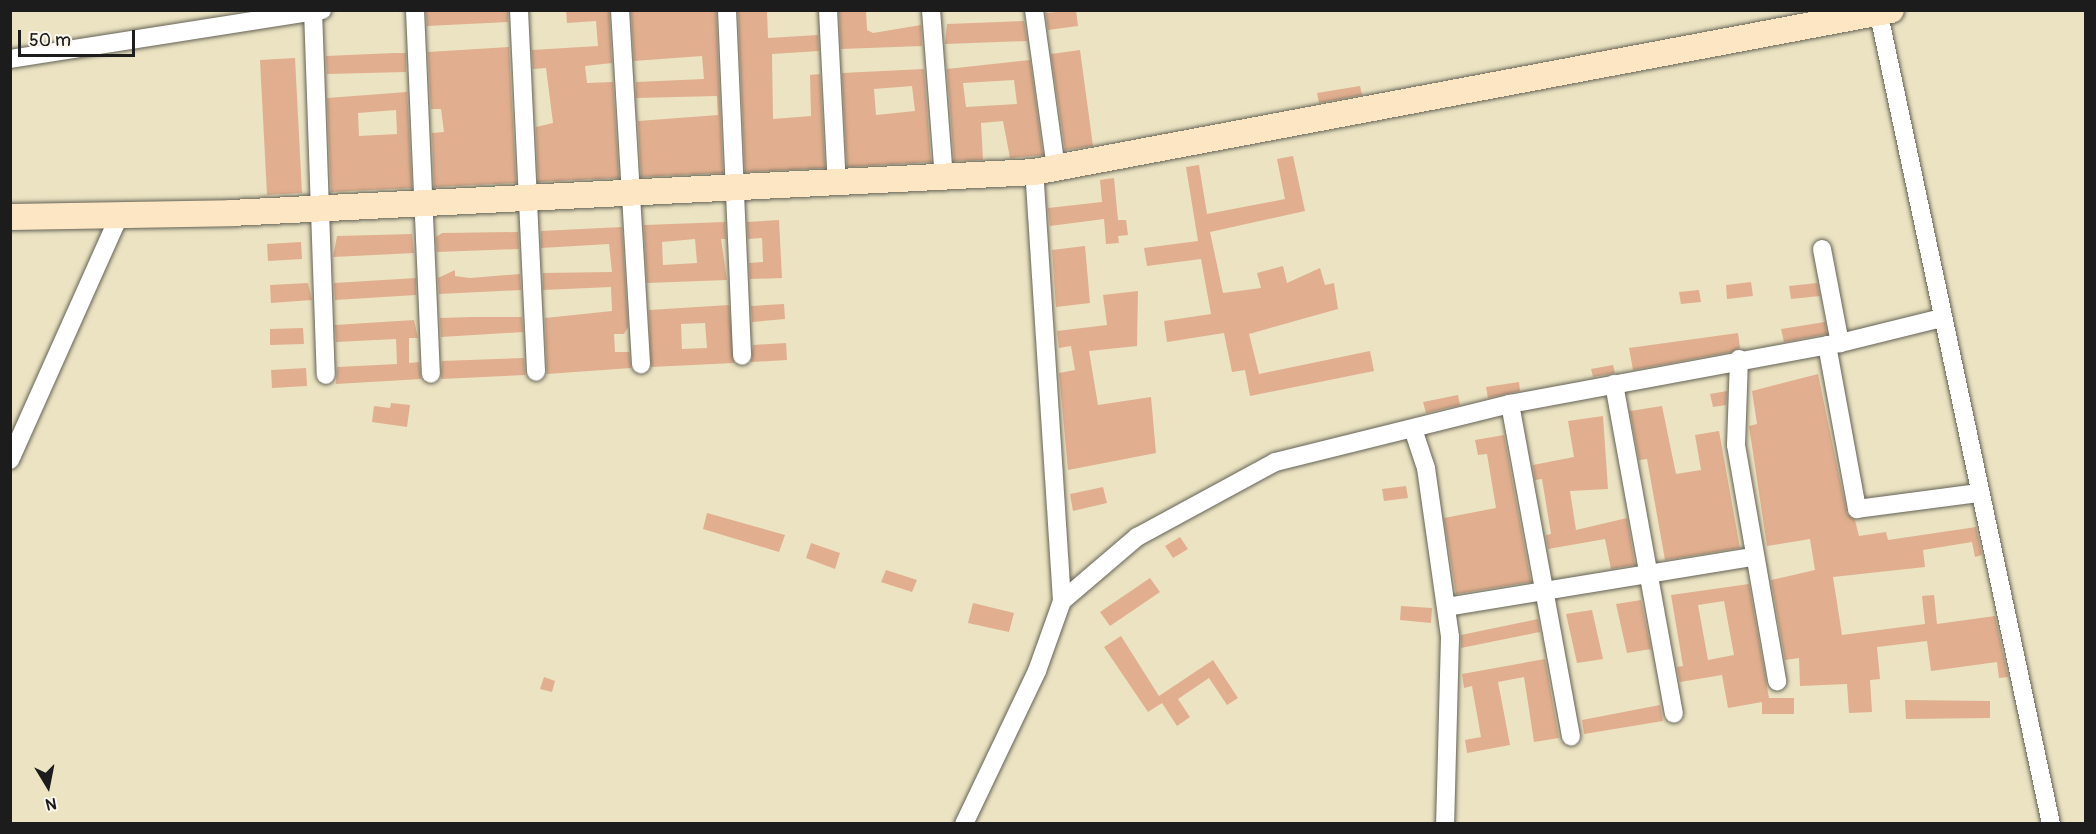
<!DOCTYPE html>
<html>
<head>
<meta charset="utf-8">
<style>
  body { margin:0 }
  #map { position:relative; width:2096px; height:834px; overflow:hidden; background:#ebe3c2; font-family:Pangolin,sans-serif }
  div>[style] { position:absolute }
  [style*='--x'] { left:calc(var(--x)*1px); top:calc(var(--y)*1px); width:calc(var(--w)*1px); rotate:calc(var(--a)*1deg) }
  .building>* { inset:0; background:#e1af8f }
  .roads { filter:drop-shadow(0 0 2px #646256) drop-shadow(0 0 2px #646256) }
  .street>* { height:18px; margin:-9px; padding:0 9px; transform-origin:9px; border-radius:9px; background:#fff }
  .secondary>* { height:26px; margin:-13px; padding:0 13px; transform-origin:13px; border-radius:13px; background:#fce6c4 }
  span { translate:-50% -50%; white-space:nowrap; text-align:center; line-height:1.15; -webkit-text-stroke:4.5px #fbf7ec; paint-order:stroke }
  .frame { position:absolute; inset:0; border:12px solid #1c1c1c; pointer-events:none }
  .north { position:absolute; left:18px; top:756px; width:60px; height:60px; -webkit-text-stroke:4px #fbf7ec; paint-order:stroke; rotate:170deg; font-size:16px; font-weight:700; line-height:24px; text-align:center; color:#1c1c1c }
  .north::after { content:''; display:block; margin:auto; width:21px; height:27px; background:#1c1c1c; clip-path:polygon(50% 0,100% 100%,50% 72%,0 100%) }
  .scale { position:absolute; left:18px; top:30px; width:117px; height:27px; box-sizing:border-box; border:3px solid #1c1c1c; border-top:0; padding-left:8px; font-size:18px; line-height:21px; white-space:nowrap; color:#1c1c1c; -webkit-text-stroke:4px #fbf7ec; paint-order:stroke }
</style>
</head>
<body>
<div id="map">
  <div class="building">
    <i style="clip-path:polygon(426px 10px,508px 10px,508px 22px,427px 26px)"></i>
    <i style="clip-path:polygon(566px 10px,609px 10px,612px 63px,585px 66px,587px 83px,613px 82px,619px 178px,538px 182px,536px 127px,553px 123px,546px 68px,533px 69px,532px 50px,598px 46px,596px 21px,567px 23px)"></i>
    <i style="clip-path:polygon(631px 10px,716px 10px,723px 173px,641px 177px,638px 121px,718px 115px,717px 96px,636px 98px,636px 82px,704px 79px,702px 56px,634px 61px)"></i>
    <i style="clip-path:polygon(738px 10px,767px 10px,768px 38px,818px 35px,819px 51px,772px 54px,773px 119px,811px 116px,810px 75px,820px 74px,825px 168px,745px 172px)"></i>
    <i style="clip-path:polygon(839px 10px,866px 10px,867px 30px,873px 33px,921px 25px,922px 46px,841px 49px)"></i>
    <i style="clip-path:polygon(1076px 10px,1078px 26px,1048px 30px,1046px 13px)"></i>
    <i style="clip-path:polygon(1024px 21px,1027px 41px,945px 44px,947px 24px)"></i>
    <i style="clip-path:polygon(509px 47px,516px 183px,434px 187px,432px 133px,444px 132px,441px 109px,431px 109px,428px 52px)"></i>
    <i style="clip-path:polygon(1080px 50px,1093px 146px,1065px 150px,1051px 54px)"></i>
    <i style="clip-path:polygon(394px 53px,406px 53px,406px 72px,327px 74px,326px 56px)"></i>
    <i style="clip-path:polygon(295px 58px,302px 193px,267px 195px,260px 60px)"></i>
    <i style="clip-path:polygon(evenodd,1030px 60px,1043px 155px,1010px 158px,1003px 121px,981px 123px,983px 160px,954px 161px,947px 69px,1030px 60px,1014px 80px,1017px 104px,966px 107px,963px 83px,1014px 80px)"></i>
    <i style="clip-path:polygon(evenodd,924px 69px,931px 162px,847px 167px,842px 73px,924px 69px,912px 86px,915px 111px,876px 115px,874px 89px,912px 86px)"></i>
    <i style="clip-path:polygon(1360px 86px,1362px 95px,1319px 103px,1317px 93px)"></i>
    <i style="clip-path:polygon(evenodd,407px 92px,412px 188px,331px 192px,327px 98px,407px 92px,396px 110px,397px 134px,359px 136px,358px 113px,396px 110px)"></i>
    <i style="clip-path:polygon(1293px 156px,1305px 211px,1210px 232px,1223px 293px,1261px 288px,1257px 273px,1283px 266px,1287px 283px,1320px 268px,1325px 285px,1334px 283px,1338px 309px,1249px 334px,1259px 374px,1370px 351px,1374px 371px,1250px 396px,1245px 370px,1232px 372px,1224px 333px,1167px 342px,1164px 321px,1211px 314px,1201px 259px,1147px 266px,1144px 248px,1198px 241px,1186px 167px,1199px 165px,1207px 214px,1285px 199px,1277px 159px)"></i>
    <i style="clip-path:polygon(1114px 178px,1118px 220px,1126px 220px,1128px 235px,1118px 236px,1119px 243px,1106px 244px,1104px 219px,1050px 226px,1048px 208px,1102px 202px,1100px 180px)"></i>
    <i style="clip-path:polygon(779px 220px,782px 278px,750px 279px,749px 263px,763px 262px,762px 238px,748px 239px,747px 222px)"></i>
    <i style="clip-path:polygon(evenodd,725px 222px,726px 239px,721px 239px,727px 280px,647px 283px,644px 225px,725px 222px,695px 239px,697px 263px,663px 265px,662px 242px,695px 239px)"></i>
    <i style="clip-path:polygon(622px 227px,628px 327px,624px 334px,614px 334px,615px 352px,629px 352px,631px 368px,547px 374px,545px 318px,612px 311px,611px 287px,543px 290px,543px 273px,612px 272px,609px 244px,541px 248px,541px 231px)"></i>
    <i style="clip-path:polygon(518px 232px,519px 249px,437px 252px,436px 237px,442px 233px)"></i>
    <i style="clip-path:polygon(412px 234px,414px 253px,333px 257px,337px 236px)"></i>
    <i style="clip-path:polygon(301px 242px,302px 259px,268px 261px,267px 244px)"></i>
    <i style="clip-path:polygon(1085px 246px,1090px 303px,1056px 307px,1052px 250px)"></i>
    <i style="clip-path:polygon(455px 270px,455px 276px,470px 278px,520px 274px,521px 290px,439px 294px,438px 278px)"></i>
    <i style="clip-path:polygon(416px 278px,416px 295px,335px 300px,334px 283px)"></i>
    <i style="clip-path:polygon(1751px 282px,1753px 296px,1727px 299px,1726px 285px)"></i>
    <i style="clip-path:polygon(308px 283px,312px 300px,271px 303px,270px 285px)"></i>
    <i style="clip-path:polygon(1817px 283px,1820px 296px,1791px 299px,1789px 286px)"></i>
    <i style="clip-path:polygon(1699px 290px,1701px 302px,1681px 304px,1679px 292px)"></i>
    <i style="clip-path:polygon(1138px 291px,1137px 346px,1089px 351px,1098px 405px,1151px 397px,1156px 453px,1068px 470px,1059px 373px,1075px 370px,1071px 346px,1059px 348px,1057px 331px,1107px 325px,1103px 295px)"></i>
    <i style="clip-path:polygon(784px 304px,785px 319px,752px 322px,751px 306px)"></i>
    <i style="clip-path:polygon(evenodd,729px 305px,734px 363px,651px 367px,649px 310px,729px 305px,705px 323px,707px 348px,682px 349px,681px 324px,705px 323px)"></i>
    <i style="clip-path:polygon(471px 317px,522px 317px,523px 332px,441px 337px,440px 318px)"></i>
    <i style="clip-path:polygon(414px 320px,418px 338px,409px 338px,409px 363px,419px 362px,421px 379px,336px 384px,337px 367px,397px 364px,396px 339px,336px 342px,335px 325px)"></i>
    <i style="clip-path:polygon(1825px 322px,1827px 334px,1784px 342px,1781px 329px)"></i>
    <i style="clip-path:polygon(303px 328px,304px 344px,270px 345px,270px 329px)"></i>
    <i style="clip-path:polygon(1738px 333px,1740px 348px,1731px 352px,1633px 370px,1629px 348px)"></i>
    <i style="clip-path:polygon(786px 343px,787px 360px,751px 362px,753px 345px)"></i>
    <i style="clip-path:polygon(524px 358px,525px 375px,441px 379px,442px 361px)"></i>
    <i style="clip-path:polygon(1613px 365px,1615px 373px,1593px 377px,1591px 369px)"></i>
    <i style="clip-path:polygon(306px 368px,307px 386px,272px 388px,271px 370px)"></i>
    <i style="clip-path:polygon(1818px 374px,1847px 514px,1855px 520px,1859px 536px,1886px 532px,1888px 540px,1976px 527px,1982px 555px,1975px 557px,1972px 542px,1923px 550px,1925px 567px,1833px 577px,1842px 635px,1925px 624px,1922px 596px,1934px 595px,1937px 624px,1995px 616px,2008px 677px,1999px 678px,1997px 662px,1931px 671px,1927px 641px,1877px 647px,1880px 679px,1870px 680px,1872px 712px,1849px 713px,1847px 684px,1800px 686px,1799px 658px,1785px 660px,1771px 580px,1815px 570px,1810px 539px,1767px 546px,1749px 426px,1757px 424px,1752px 391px)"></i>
    <i style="clip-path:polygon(1519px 382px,1520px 391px,1488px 398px,1486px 387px)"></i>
    <i style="clip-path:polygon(1727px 391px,1726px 405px,1713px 407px,1710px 394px)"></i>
    <i style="clip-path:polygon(1458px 395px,1460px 405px,1426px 413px,1423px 402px)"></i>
    <i style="clip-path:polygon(391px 403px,410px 405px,407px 427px,372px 422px,374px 406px,390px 408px)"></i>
    <i style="clip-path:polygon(1662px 406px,1676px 474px,1701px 470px,1695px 435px,1719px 431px,1740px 548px,1665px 560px,1647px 459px,1639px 460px,1630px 411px)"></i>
    <i style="clip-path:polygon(1603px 416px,1608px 489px,1570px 491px,1576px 530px,1627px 518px,1635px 565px,1611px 569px,1605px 539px,1548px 549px,1546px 535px,1551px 534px,1542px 479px,1535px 480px,1533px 465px,1574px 457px,1568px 421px)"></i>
    <i style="clip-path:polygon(1504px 435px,1531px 582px,1456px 594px,1444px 518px,1496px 508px,1487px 454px,1478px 455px,1475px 440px)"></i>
    <i style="clip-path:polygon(1406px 486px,1408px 498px,1384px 501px,1382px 489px)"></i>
    <i style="clip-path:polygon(1103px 487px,1107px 503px,1073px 511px,1070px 494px)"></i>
    <i style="clip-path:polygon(707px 513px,785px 535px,779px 552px,703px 529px)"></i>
    <i style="clip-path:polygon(1180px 537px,1188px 549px,1173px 558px,1165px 546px)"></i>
    <i style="clip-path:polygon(811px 543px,840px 553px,835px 569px,806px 558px)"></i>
    <i style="clip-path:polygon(886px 570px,917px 580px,912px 592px,881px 582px)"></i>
    <i style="clip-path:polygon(1150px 578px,1160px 592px,1110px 626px,1100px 612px)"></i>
    <i style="clip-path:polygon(evenodd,1749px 584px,1769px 698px,1794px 698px,1794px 714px,1762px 714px,1762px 702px,1728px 708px,1722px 675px,1680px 682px,1677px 667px,1683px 666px,1671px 595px,1749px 584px,1724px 601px,1734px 655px,1708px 660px,1698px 605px,1724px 601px)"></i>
    <i style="clip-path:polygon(1641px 600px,1651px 649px,1627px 653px,1616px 604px)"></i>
    <i style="clip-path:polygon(973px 603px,1014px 613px,1009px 632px,968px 623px)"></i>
    <i style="clip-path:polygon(1401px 606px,1432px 608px,1431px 623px,1400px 620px)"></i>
    <i style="clip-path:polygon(1592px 610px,1603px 659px,1577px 663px,1566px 614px)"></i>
    <i style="clip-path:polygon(1538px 619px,1540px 632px,1461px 648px,1461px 635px)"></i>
    <i style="clip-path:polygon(1121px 636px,1159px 696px,1213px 660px,1238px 698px,1227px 705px,1209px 678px,1178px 699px,1190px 717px,1177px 726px,1162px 703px,1148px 712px,1104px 647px)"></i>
    <i style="clip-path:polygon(1545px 659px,1559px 738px,1534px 742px,1524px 677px,1498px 682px,1510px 745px,1467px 753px,1465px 740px,1481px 737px,1472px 686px,1464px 688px,1462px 674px)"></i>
    <i style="clip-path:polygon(544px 677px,555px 681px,552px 692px,540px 689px)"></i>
    <i style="clip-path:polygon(1905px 700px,1990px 701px,1990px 718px,1906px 719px)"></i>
    <i style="clip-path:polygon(1660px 705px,1663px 721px,1584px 734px,1582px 720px)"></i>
  </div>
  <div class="roads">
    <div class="street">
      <i style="--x:313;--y:10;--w:365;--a:88"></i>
      <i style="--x:415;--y:10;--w:364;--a:87.5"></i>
      <i style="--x:519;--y:10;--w:362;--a:87.3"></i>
      <i style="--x:620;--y:10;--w:355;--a:86.6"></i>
      <i style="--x:727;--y:10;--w:346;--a:87.5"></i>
      <i style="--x:828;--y:10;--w:176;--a:87.1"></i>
      <i style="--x:931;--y:10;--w:170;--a:85.6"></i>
      <i style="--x:1034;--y:10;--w:161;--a:82.1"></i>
      <i style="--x:1878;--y:10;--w:832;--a:78"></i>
      <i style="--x:10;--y:59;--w:316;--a:-8.9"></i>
      <i style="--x:1822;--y:249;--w:96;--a:79.2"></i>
      <i style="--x:1827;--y:345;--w:167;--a:79.6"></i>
      <i style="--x:1857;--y:509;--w:123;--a:-7.5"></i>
      <i style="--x:1739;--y:359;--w:86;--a:92"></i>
      <i style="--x:1736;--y:445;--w:240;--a:80.1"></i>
      <i style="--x:1614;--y:384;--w:335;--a:79.7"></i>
      <i style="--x:1510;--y:404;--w:338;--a:79.6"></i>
      <i style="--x:1413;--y:429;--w:41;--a:71.6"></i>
      <i style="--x:1426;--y:468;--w:171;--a:81.9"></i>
      <i style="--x:1450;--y:637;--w:187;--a:91.5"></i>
      <i style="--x:10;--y:460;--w:265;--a:-65.9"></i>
      <i style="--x:1062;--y:601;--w:99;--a:-40.5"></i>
      <i style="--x:1137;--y:537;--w:157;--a:-28.5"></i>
      <i style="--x:1275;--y:462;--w:242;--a:-13.9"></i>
      <i style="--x:1510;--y:404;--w:336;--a:-10.5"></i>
      <i style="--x:1840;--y:343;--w:105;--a:-13.8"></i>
      <i style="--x:1447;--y:607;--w:310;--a:-9.3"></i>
      <i style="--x:964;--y:824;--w:170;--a:-64.5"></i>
      <i style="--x:1037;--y:671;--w:74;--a:-70.3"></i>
      <i style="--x:1062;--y:601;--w:430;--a:-93.7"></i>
    </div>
    <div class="secondary">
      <i style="--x:10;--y:217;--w:221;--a:-1"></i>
      <i style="--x:231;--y:213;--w:804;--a:-2.92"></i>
      <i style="--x:1034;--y:172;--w:872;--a:-10.7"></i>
    </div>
  </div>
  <div class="frame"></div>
  <div class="north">N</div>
  <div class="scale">50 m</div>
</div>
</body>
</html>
